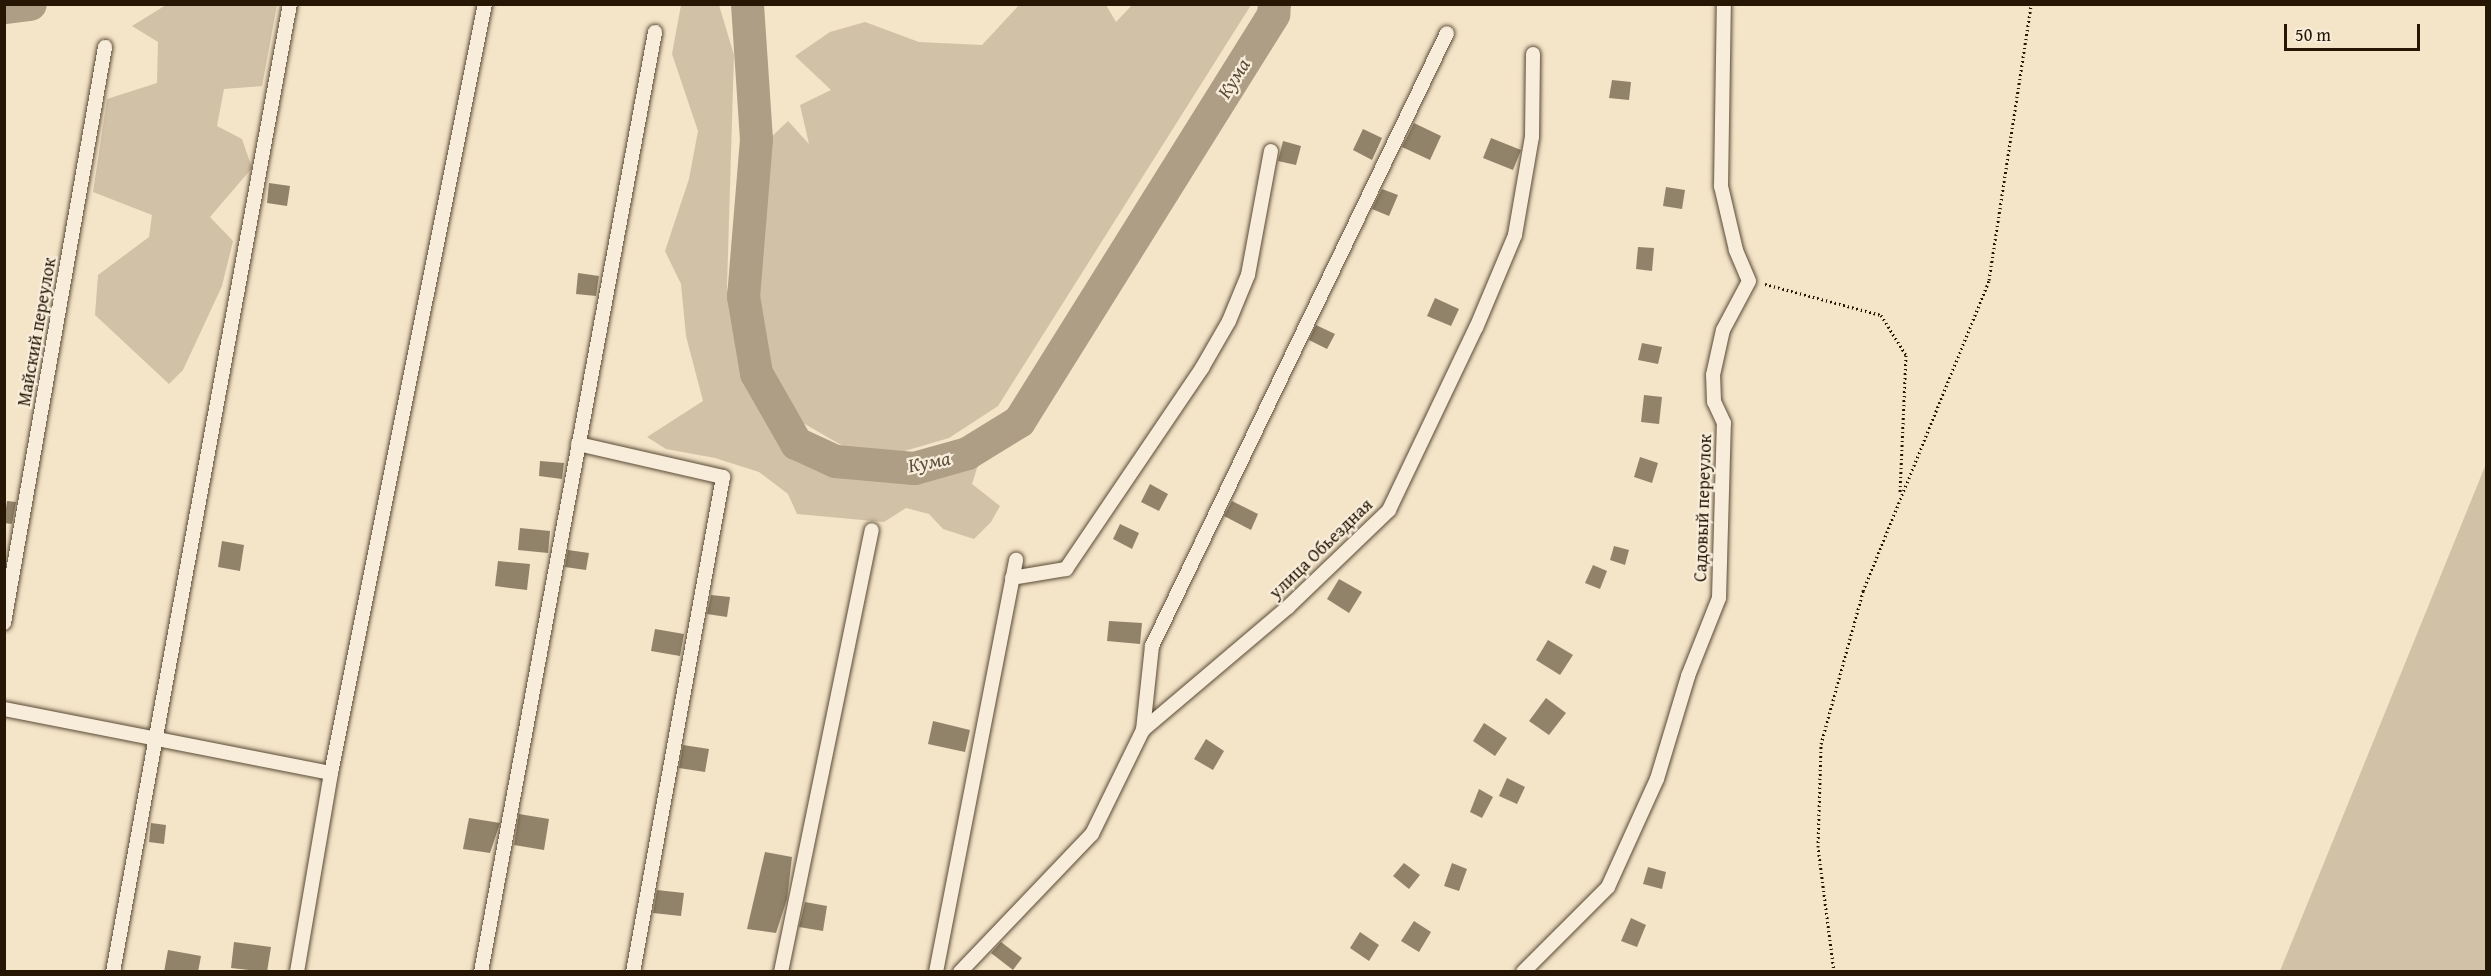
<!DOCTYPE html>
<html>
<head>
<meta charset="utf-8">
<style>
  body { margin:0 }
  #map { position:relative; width:2491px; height:976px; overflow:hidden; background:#f4e4c8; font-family:"Gentium Book Plus",serif }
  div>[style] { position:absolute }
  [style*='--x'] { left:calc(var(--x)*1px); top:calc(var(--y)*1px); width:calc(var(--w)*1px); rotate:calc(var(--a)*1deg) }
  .green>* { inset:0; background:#d1c1a7 }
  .river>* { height:33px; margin:-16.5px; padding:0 16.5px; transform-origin:16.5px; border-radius:16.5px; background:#ae9e85 }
  .building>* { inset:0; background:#91826a }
  .path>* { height:3px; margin-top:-1.5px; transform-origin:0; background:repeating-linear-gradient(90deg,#251704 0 1.5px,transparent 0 4.5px) }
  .roads { filter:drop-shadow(0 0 2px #594a35) drop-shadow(0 0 2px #594a35) }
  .minor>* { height:14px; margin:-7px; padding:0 7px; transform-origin:7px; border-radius:7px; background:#f8eddb }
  span { translate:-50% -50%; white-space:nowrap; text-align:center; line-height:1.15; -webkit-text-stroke:4.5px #f8eddb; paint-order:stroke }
  .street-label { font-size:18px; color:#251704 }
  .water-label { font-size:20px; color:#5c4d38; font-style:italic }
  .frame { position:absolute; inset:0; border:6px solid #251704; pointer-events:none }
  .scale { position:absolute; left:2284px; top:24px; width:136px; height:27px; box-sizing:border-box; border:3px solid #251704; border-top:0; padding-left:8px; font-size:18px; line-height:21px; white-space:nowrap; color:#251704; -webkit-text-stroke:4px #f8eddb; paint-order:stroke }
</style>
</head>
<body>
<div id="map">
  <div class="green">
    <i style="clip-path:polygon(1020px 4px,1106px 5px,1116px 22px,1132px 5px,1251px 5px,998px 406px,949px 438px,891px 455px,843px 446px,803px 423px,770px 374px,759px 298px,764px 144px,788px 121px,809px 144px,800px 105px,831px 90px,795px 56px,830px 32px,865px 22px,919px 42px,982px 45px)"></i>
    <i style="clip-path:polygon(166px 5px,277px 5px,262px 86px,224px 89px,217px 126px,242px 139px,252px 168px,210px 217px,233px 241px,222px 286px,183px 370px,169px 384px,95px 315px,98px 275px,149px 237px,152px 215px,93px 192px,107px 99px,157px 83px,158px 42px,132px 26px)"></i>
    <i style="clip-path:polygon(681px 5px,719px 5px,734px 55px,727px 287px,747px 377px,792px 450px,831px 470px,920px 478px,979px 462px,972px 484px,1000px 506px,991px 522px,974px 539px,943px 529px,929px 514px,906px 508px,884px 522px,797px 514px,788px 494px,759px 472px,715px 458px,666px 449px,647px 437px,703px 401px,686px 336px,681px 284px,665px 251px,689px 179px,698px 131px,672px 54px)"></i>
    <i style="clip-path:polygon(2486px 464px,2486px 971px,2280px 971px)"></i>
  </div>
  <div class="river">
    <i style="--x:747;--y:4;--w:135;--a:86.2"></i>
    <i style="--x:756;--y:139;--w:158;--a:94.7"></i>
    <i style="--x:743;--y:296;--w:78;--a:80.4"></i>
    <i style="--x:756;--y:373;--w:81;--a:60.3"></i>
    <i style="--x:796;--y:443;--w:43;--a:24.8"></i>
    <i style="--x:835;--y:461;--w:79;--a:5.1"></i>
    <i style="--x:914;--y:468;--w:55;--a:-15.8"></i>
    <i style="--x:967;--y:453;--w:61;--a:-31.6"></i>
    <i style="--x:1019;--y:421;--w:480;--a:-58"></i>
    <i style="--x:1273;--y:14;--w:10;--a:-84"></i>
    <i style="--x:4;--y:7;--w:26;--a:-7"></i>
  </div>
  <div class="building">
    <i style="clip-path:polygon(1612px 80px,1631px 82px,1629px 100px,1609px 98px)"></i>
    <i style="clip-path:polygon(1414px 123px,1441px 136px,1430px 160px,1402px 147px)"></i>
    <i style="clip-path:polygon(1363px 129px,1382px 138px,1372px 160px,1353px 150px)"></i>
    <i style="clip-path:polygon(1491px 138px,1521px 150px,1513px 170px,1483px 158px)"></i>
    <i style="clip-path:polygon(1283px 141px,1301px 146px,1296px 165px,1278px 161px)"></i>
    <i style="clip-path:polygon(269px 183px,290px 186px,287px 206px,267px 203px)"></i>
    <i style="clip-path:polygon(1666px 187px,1685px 190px,1682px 209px,1663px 206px)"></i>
    <i style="clip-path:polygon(1382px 189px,1398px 195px,1389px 216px,1372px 209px)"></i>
    <i style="clip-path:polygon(1638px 247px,1654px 248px,1652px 271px,1636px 269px)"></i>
    <i style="clip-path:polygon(578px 273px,599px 276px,596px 296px,576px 294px)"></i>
    <i style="clip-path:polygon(1435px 298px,1459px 309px,1451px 326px,1427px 316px)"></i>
    <i style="clip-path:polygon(1316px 325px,1335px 334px,1327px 349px,1309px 340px)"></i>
    <i style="clip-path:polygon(1642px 343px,1662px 347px,1658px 364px,1638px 360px)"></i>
    <i style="clip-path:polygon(1644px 395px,1662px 397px,1659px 424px,1641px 422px)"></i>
    <i style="clip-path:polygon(1640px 457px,1658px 463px,1652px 483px,1634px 477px)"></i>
    <i style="clip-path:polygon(540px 461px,564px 463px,562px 479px,539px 476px)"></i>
    <i style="clip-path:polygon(1150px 484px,1168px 494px,1159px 511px,1141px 502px)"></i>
    <i style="clip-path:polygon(7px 501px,16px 502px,12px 524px,4px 523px)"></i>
    <i style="clip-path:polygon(1232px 501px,1258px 514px,1251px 530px,1224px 516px)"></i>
    <i style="clip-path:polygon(1120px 524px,1139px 533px,1132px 549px,1113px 539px)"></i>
    <i style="clip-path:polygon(520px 528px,550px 531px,548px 553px,518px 550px)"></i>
    <i style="clip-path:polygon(222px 541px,244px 545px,240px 571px,218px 567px)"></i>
    <i style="clip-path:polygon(1614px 546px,1629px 550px,1625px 565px,1610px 560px)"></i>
    <i style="clip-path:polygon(568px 550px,589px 553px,586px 570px,565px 567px)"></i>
    <i style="clip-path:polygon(498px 561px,530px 564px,527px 590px,495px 586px)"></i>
    <i style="clip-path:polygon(1593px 565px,1607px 571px,1600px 589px,1585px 583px)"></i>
    <i style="clip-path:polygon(1339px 579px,1362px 592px,1349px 613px,1327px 599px)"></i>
    <i style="clip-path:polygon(711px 595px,730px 597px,727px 617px,707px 614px)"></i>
    <i style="clip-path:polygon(1109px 621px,1142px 623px,1140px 644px,1107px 641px)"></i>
    <i style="clip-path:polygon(655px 629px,684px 634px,680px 656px,651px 651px)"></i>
    <i style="clip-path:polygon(1548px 640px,1573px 655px,1560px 675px,1536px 660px)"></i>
    <i style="clip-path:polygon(1546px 698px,1566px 713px,1549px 735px,1529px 721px)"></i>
    <i style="clip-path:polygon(933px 721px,970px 730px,965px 752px,928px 744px)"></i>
    <i style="clip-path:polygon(1484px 723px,1507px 738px,1495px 756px,1473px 741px)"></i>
    <i style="clip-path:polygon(1206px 739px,1224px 751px,1213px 770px,1194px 759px)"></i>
    <i style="clip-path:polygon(683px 745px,709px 749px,705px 772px,679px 768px)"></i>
    <i style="clip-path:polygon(1507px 778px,1525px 787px,1517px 804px,1499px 796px)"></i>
    <i style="clip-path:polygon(1479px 789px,1493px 797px,1482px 818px,1470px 812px)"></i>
    <i style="clip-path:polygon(519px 814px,549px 819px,544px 850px,514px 845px)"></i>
    <i style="clip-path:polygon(469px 818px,500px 823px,490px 853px,463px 849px)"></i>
    <i style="clip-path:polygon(151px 823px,166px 825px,164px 844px,149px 842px)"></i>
    <i style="clip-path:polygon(765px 852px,792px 857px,787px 899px,776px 933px,747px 929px)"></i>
    <i style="clip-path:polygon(1404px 863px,1420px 875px,1409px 889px,1393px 876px)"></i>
    <i style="clip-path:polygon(1452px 863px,1467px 869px,1459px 891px,1444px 886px)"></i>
    <i style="clip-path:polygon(1648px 867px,1666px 872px,1662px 889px,1643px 884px)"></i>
    <i style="clip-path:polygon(657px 890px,684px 893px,681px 916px,653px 913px)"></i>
    <i style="clip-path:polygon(805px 902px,827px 906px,823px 931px,799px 927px)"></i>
    <i style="clip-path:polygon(1631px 918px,1646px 925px,1637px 947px,1621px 941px)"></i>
    <i style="clip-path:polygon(1414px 921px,1431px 932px,1419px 952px,1401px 941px)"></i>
    <i style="clip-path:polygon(1360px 932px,1379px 945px,1369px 961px,1350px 948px)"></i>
    <i style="clip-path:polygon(234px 942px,271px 947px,267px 972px,231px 968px)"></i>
    <i style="clip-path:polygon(1001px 942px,1022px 958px,1013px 970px,991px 953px)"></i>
    <i style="clip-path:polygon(168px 950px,201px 956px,198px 972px,164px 972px)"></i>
  </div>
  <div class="path">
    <i style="--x:1765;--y:284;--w:120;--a:15"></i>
    <i style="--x:1881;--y:315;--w:47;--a:58"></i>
    <i style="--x:1906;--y:355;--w:138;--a:92.5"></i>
    <i style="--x:1834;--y:972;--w:126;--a:-97.3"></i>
    <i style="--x:1818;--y:847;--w:103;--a:-88.3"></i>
    <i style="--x:1821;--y:744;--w:159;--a:-74.6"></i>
    <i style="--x:1863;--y:591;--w:336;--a:-67.9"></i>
    <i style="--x:1989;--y:280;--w:279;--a:-81.3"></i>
  </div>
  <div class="roads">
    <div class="minor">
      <i style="--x:578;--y:444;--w:149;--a:12.8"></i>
      <i style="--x:723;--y:477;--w:503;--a:100.3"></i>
      <i style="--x:1012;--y:578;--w:55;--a:-9.5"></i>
      <i style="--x:1066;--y:569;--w:243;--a:-55.9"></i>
      <i style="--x:1202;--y:368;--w:54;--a:-60.1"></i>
      <i style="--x:1229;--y:321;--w:50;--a:-67.6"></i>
      <i style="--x:1248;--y:275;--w:126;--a:-79.5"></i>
      <i style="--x:4;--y:623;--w:585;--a:-80.05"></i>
      <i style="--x:4;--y:709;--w:333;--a:11.1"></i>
      <i style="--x:1143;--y:730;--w:84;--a:-83.9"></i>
      <i style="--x:1152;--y:646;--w:680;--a:-64.3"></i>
      <i style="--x:113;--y:972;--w:984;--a:-79.64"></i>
      <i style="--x:297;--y:972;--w:202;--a:-80.3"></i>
      <i style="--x:331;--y:773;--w:784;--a:-78.68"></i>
      <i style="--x:481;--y:972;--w:956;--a:-79.51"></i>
      <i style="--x:781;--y:972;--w:451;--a:-78.4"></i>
      <i style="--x:936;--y:972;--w:420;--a:-79"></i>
      <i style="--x:960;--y:972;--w:191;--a:-46.3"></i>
      <i style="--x:1092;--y:834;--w:116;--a:-63.9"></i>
      <i style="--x:1143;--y:730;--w:190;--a:-40.3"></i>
      <i style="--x:1288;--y:607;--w:140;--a:-43.8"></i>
      <i style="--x:1389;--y:510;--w:202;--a:-64.5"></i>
      <i style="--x:1476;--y:328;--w:101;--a:-67.2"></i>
      <i style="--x:1515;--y:235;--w:99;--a:-80.2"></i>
      <i style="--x:1532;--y:137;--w:83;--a:-89.3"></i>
      <i style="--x:1523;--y:972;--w:120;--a:-45"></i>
      <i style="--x:1608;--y:887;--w:119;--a:-65.6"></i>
      <i style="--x:1657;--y:779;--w:108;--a:-73.2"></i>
      <i style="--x:1688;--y:676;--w:84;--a:-68.3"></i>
      <i style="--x:1719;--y:598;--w:175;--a:-88.4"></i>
      <i style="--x:1724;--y:423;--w:23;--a:-115"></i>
      <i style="--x:1714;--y:402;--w:27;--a:-92"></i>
      <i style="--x:1713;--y:375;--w:46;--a:-77.5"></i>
      <i style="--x:1723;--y:330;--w:55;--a:-62"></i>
      <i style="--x:1749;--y:281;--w:34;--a:-113"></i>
      <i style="--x:1736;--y:250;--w:66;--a:-103.2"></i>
      <i style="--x:1721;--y:186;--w:182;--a:-89.1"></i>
    </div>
  </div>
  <div class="street-label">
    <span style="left:37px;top:332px;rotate:-80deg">Майский переулок</span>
    <span style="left:1703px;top:508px;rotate:-88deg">Садовый переулок</span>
    <span style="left:1321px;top:549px;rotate:-44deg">улица Обьездная</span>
  </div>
  <div class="water-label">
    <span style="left:1233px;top:78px;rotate:-58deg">Кума</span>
    <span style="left:929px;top:461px;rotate:-11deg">Кума</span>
  </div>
  <div class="frame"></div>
  <div class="scale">50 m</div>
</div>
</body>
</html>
